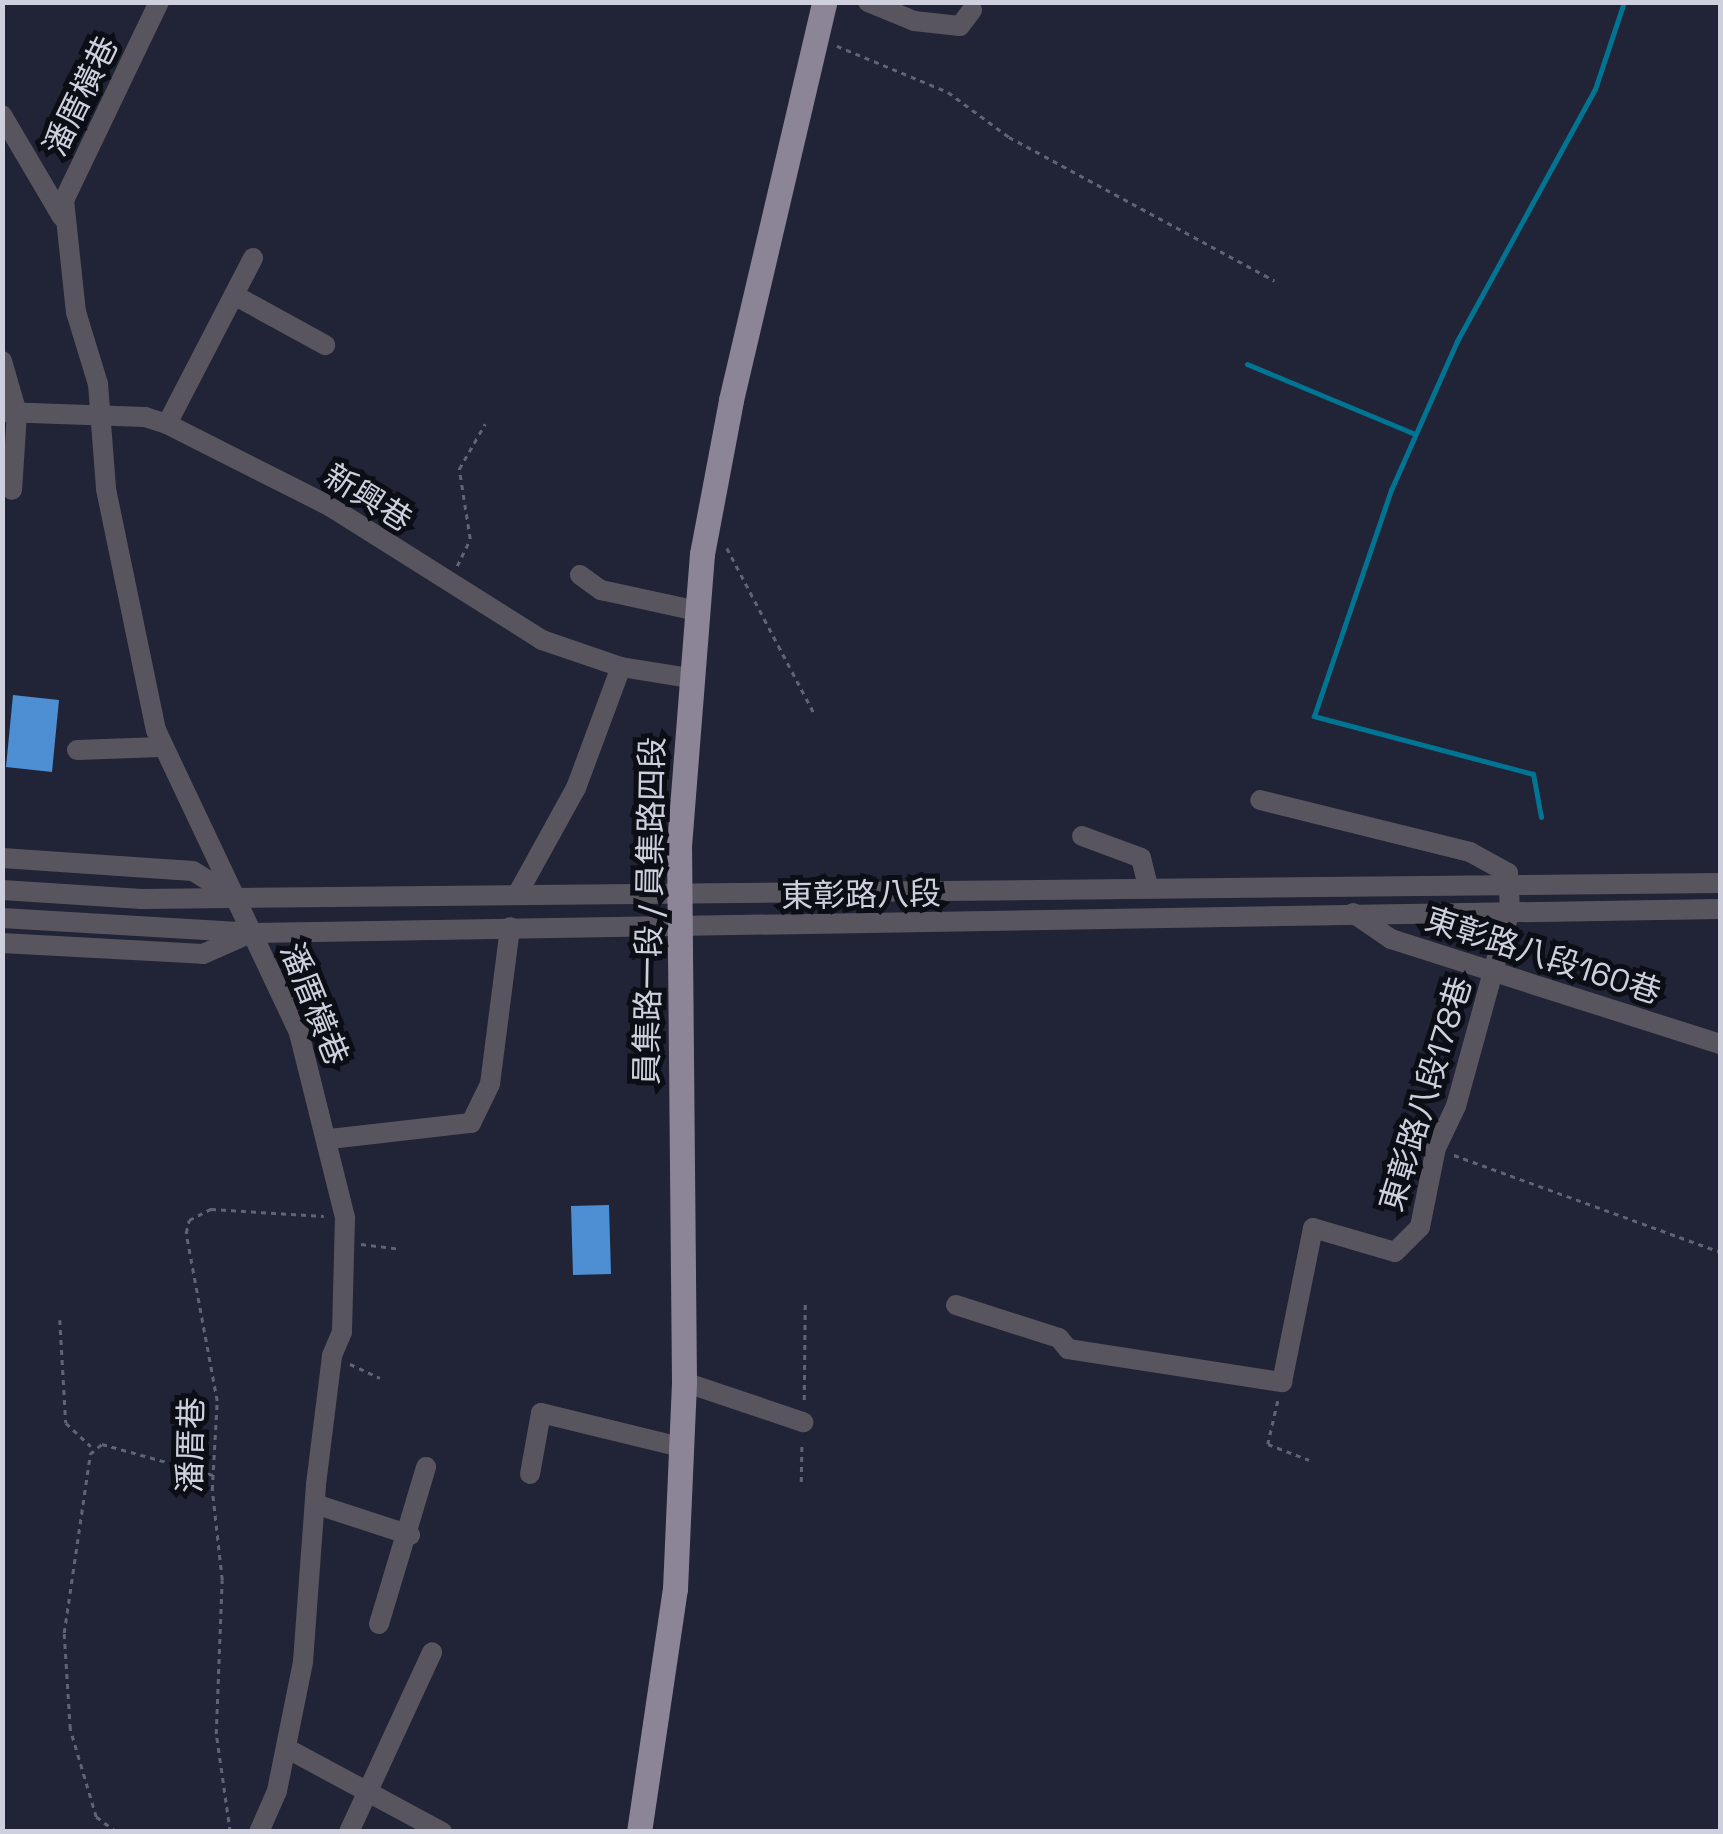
<!DOCTYPE html>
<html>
<head>
<meta charset="utf-8">
<style>
  body { margin:0 }
  #map { position:relative; width:1723px; height:1834px; overflow:hidden; background:#212436; font-family:"Space Grotesk","Noto Sans TC",sans-serif }
  div>[style] { position:absolute }
  [style*='--x'] { left:calc(var(--x)*1px); top:calc(var(--y)*1px); width:calc(var(--w)*1px); rotate:calc(var(--a)*1deg) }
  .stream>* { height:5px; margin:-2.5px; padding:0 2.5px; transform-origin:2.5px; border-radius:2.5px; background:#007493 }
  .building>* { inset:0; background:#4d8fd2 }
  .path>* { height:2.5px; margin-top:-1.25px; transform-origin:0; background:repeating-linear-gradient(90deg,#606373 0 5px,transparent 0 10px) }
  .minor>* { height:20px; margin:-10px; padding:0 10px; transform-origin:10px; border-radius:10px; background:#59555f }
  .major>* { height:25px; margin:-12.5px; padding:0 12.5px; transform-origin:12.5px; border-radius:12.5px; background:#8c8598 }
  span { translate:-50% -50%; white-space:nowrap; text-align:center; line-height:1.15; -webkit-text-stroke:10px #0c0e16; paint-order:stroke }
  .street-label { font-size:32px; color:#ced1dd }
  .frame { position:absolute; inset:0; border:5px solid #ced1dd; pointer-events:none }
</style>
</head>
<body>
<div id="map">
  <div class="stream">
    <i style="--x:1247;--y:364;--w:182;--a:22.6"></i>
    <i style="--x:1541;--y:817;--w:44;--a:-100.5"></i>
    <i style="--x:1533;--y:774;--w:227;--a:-165.2"></i>
    <i style="--x:1314;--y:716;--w:239;--a:-71.2"></i>
    <i style="--x:1391;--y:490;--w:163;--a:-66.1"></i>
    <i style="--x:1457;--y:341;--w:287;--a:-61.3"></i>
    <i style="--x:1595;--y:89;--w:92;--a:-71.6"></i>
  </div>
  <div class="building">
    <i style="clip-path:polygon(13px 695px,59px 700px,52px 772px,6px 767px)"></i>
    <i style="clip-path:polygon(609px 1205px,611px 1274px,573px 1275px,571px 1206px)"></i>
  </div>
  <div class="path">
    <i style="--x:837;--y:46;--w:120;--a:22.5"></i>
    <i style="--x:948;--y:92;--w:76;--a:36.4"></i>
    <i style="--x:1009;--y:137;--w:302;--a:28.4"></i>
    <i style="--x:727;--y:548;--w:189;--a:62.2"></i>
    <i style="--x:457;--y:566;--w:30;--a:-64"></i>
    <i style="--x:470;--y:539;--w:71;--a:-98.9"></i>
    <i style="--x:459;--y:469;--w:52;--a:-60"></i>
    <i style="--x:1454;--y:1155;--w:283;--a:20"></i>
    <i style="--x:361;--y:1244;--w:38;--a:7"></i>
    <i style="--x:60;--y:1320;--w:103;--a:86.7"></i>
    <i style="--x:66;--y:1423;--w:34;--a:43"></i>
    <i style="--x:350;--y:1364;--w:33;--a:25"></i>
    <i style="--x:804;--y:1400;--w:100;--a:-89.4"></i>
    <i style="--x:1278;--y:1401;--w:44;--a:103.1"></i>
    <i style="--x:1268;--y:1444;--w:44;--a:21.3"></i>
    <i style="--x:801;--y:1482;--w:39;--a:-89"></i>
    <i style="--x:116;--y:1832;--w:25;--a:-143"></i>
    <i style="--x:96;--y:1817;--w:92;--a:-106.5"></i>
    <i style="--x:70;--y:1729;--w:96;--a:-93.6"></i>
    <i style="--x:64;--y:1633;--w:181;--a:-81.7"></i>
    <i style="--x:90;--y:1454;--w:16;--a:-40"></i>
    <i style="--x:102;--y:1444;--w:115;--a:15.6"></i>
    <i style="--x:230;--y:1832;--w:99;--a:-98.1"></i>
    <i style="--x:216;--y:1734;--w:154;--a:-87.8"></i>
    <i style="--x:222;--y:1580;--w:91;--a:-96.3"></i>
    <i style="--x:212;--y:1490;--w:89;--a:-86.8"></i>
    <i style="--x:217;--y:1401;--w:171;--a:-100.5"></i>
    <i style="--x:186;--y:1233;--w:13;--a:-77"></i>
    <i style="--x:189;--y:1220;--w:25;--a:-27"></i>
    <i style="--x:211;--y:1209;--w:113;--a:3.5"></i>
  </div>
  <div class="minor">
    <i style="--x:159;--y:2;--w:220;--a:115.6"></i>
    <i style="--x:64;--y:200;--w:113;--a:83.9"></i>
    <i style="--x:76;--y:312;--w:75;--a:73"></i>
    <i style="--x:98;--y:384;--w:105;--a:85.6"></i>
    <i style="--x:106;--y:489;--w:246;--a:78.3"></i>
    <i style="--x:156;--y:730;--w:335;--a:64.7"></i>
    <i style="--x:299;--y:1033;--w:190;--a:76"></i>
    <i style="--x:345;--y:1217;--w:115;--a:91.5"></i>
    <i style="--x:342;--y:1332;--w:26;--a:113"></i>
    <i style="--x:332;--y:1356;--w:130;--a:97.1"></i>
    <i style="--x:316;--y:1485;--w:177;--a:94.2"></i>
    <i style="--x:303;--y:1662;--w:132;--a:101.4"></i>
    <i style="--x:277;--y:1791;--w:45;--a:113.7"></i>
    <i style="--x:868;--y:2;--w:50;--a:22.4"></i>
    <i style="--x:914;--y:21;--w:46;--a:6.2"></i>
    <i style="--x:960;--y:26;--w:20;--a:-53"></i>
    <i style="--x:2;--y:115;--w:118;--a:59.5"></i>
    <i style="--x:234;--y:295;--w:104;--a:28.8"></i>
    <i style="--x:2;--y:361;--w:54;--a:73.9"></i>
    <i style="--x:17;--y:413;--w:77;--a:93.7"></i>
    <i style="--x:2;--y:412;--w:143;--a:2"></i>
    <i style="--x:145;--y:417;--w:23;--a:18"></i>
    <i style="--x:167;--y:424;--w:184;--a:26.8"></i>
    <i style="--x:331;--y:507;--w:249;--a:32.2"></i>
    <i style="--x:542;--y:640;--w:83;--a:18.9"></i>
    <i style="--x:621;--y:667;--w:70;--a:9.1"></i>
    <i style="--x:167;--y:424;--w:187;--a:-62.6"></i>
    <i style="--x:580;--y:575;--w:26;--a:36"></i>
    <i style="--x:601;--y:590;--w:98;--a:12.3"></i>
    <i style="--x:77;--y:750;--w:84;--a:-2"></i>
    <i style="--x:1082;--y:836;--w:63;--a:20.4"></i>
    <i style="--x:1141;--y:858;--w:29;--a:76"></i>
    <i style="--x:2;--y:858;--w:191;--a:3.9"></i>
    <i style="--x:193;--y:871;--w:40;--a:32"></i>
    <i style="--x:2;--y:890;--w:140;--a:3.7"></i>
    <i style="--x:142;--y:899;--w:1578;--a:-0.58"></i>
    <i style="--x:518;--y:893;--w:120;--a:-61.1"></i>
    <i style="--x:576;--y:788;--w:129;--a:-69.6"></i>
    <i style="--x:1353;--y:913;--w:46;--a:34.4"></i>
    <i style="--x:1391;--y:939;--w:345;--a:17.7"></i>
    <i style="--x:2;--y:918;--w:250;--a:3.4"></i>
    <i style="--x:252;--y:933;--w:1468;--a:-0.94"></i>
    <i style="--x:2;--y:943;--w:201;--a:3.1"></i>
    <i style="--x:203;--y:954;--w:47;--a:-23.8"></i>
    <i style="--x:330;--y:1139;--w:142;--a:-6.5"></i>
    <i style="--x:471;--y:1123;--w:43;--a:-64"></i>
    <i style="--x:490;--y:1084;--w:158;--a:-82.7"></i>
    <i style="--x:956;--y:1305;--w:108;--a:17.8"></i>
    <i style="--x:1059;--y:1338;--w:14;--a:51"></i>
    <i style="--x:1068;--y:1349;--w:217;--a:8.8"></i>
    <i style="--x:1282;--y:1382;--w:157;--a:-78.6"></i>
    <i style="--x:1313;--y:1228;--w:85;--a:16.3"></i>
    <i style="--x:1395;--y:1252;--w:35;--a:-45"></i>
    <i style="--x:1420;--y:1227;--w:81;--a:-78.6"></i>
    <i style="--x:1436;--y:1148;--w:47;--a:-64.5"></i>
    <i style="--x:1456;--y:1106;--w:203;--a:-74.6"></i>
    <i style="--x:1510;--y:910;--w:37;--a:-93"></i>
    <i style="--x:1508;--y:873;--w:43;--a:-151.1"></i>
    <i style="--x:1470;--y:852;--w:216;--a:-166.1"></i>
    <i style="--x:684;--y:1382;--w:126;--a:18.6"></i>
    <i style="--x:530;--y:1474;--w:62;--a:-79.8"></i>
    <i style="--x:541;--y:1413;--w:144;--a:13.7"></i>
    <i style="--x:315;--y:1504;--w:100;--a:18.1"></i>
    <i style="--x:379;--y:1624;--w:164;--a:-73.3"></i>
    <i style="--x:288;--y:1749;--w:175;--a:28.3"></i>
    <i style="--x:349;--y:1832;--w:198;--a:-65.2"></i>
  </div>
  <div class="major">
    <i style="--x:639;--y:1832;--w:246;--a:-81.6"></i>
    <i style="--x:675;--y:1589;--w:207;--a:-87.5"></i>
    <i style="--x:684;--y:1382;--w:536;--a:-90.53"></i>
    <i style="--x:679;--y:846;--w:293;--a:-85.5"></i>
    <i style="--x:702;--y:554;--w:157;--a:-79.3"></i>
    <i style="--x:731;--y:400;--w:409;--a:-76.8"></i>
  </div>
  <div class="street-label">
    <span style="left:81px;top:96px;rotate:-64deg">潘厝橫巷</span>
    <span style="left:368px;top:498px;rotate:32deg">新興巷</span>
    <span style="left:861px;top:895px;rotate:-1deg">東彰路八段</span>
    <span style="left:650px;top:911px;rotate:-89deg">員集路一段 / 員集路四段</span>
    <span style="left:1543px;top:956px;rotate:18deg">東彰路八段160巷</span>
    <span style="left:314px;top:1004px;rotate:68deg">潘厝橫巷</span>
    <span style="left:1426px;top:1094px;rotate:-73deg">東彰路八段178巷</span>
    <span style="left:191px;top:1445px;rotate:-89deg">潘厝巷</span>
  </div>
  <div class="frame"></div>
</div>
</body>
</html>
